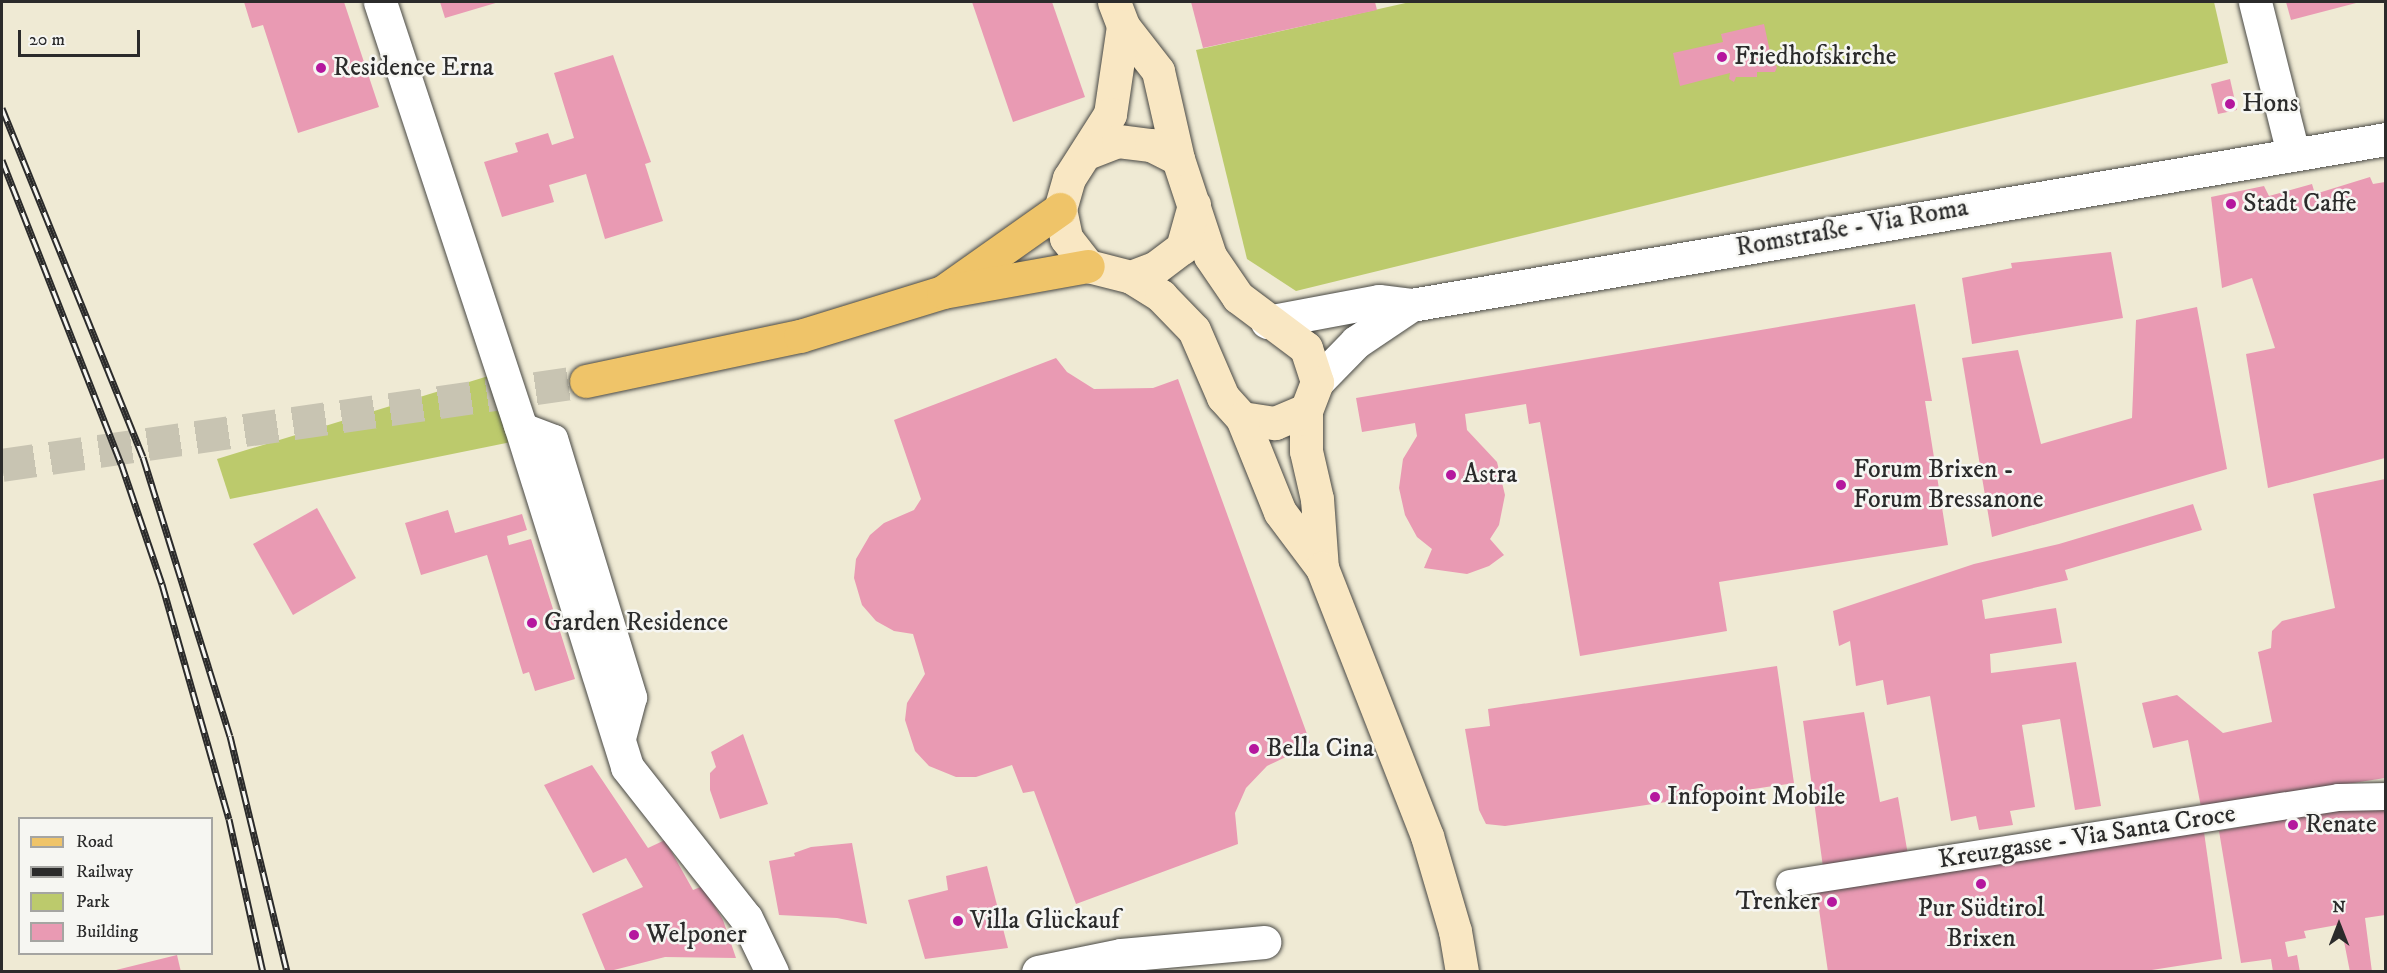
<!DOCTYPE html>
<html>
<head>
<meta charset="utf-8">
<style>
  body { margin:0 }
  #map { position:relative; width:2387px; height:973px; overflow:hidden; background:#efead4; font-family:"IM FELL DW Pica",serif }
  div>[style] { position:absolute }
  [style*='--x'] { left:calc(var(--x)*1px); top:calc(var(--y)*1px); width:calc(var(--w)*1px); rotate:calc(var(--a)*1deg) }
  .green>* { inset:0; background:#bcca6c }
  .building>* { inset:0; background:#e99ab3 }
  .primary-tunnel>* { height:33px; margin-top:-16.5px; transform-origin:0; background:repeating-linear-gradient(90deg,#c8c4b2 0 33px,transparent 0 49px) }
  .roads { filter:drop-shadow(0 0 2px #484844) drop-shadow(0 0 2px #484844) }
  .pedestrian>* { height:27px; margin:-13.5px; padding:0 13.5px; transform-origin:13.5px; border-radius:13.5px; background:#fff }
  .minor>* { height:33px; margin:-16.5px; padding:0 16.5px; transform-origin:16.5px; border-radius:16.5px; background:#fff }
  .secondary>* { height:33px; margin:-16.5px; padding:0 16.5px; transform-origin:16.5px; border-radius:16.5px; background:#f9e7c3 }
  .primary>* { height:33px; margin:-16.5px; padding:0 16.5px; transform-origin:16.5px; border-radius:16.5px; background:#efc469 }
  .rail>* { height:7px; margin-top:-3.5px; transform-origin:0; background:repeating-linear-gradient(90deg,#f6f6f2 0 14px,#2b2b2b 0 28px); box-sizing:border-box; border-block:2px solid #2b2b2b }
  .dots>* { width:16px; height:16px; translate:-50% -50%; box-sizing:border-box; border:3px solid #f6f6f2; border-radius:50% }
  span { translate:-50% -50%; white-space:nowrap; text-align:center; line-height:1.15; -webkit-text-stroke:5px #f6f6f2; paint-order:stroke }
  .poi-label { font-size:26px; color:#2b2b2b }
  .left { translate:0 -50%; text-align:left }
  .right { translate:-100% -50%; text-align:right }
  .street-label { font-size:26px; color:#2b2b2b }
  .frame { position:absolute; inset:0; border:3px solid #2b2b2b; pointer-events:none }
  .legend { position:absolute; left:18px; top:817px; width:195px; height:138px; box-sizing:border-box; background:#f6f6f2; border:2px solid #a5a5a2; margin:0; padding:8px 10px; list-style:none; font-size:18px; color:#2b2b2b }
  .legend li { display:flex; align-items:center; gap:12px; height:30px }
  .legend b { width:30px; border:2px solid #a5a5a2 }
  .north { position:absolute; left:2309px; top:895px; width:60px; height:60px; -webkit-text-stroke:4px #f6f6f2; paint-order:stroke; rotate:0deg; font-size:16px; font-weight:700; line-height:24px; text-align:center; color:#2b2b2b }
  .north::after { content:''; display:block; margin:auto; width:21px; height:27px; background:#2b2b2b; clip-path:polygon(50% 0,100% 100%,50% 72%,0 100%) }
  .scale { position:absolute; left:18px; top:30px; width:122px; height:27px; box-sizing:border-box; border:3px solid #2b2b2b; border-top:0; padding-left:8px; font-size:18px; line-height:21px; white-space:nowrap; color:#2b2b2b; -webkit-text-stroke:4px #f6f6f2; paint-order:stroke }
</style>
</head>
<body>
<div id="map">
  <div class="green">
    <i style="clip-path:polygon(1410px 2px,2214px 2px,2228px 63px,1296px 291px,1247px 259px,1196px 50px)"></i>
    <i style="clip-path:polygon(495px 374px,516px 441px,230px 499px,217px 459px)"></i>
  </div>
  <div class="building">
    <i style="clip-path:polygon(244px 2px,344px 2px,379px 107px,298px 133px,263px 25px,252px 28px)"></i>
    <i style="clip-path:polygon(440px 2px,499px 2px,445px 18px)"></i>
    <i style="clip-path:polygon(972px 2px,1052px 2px,1085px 97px,1013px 122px)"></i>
    <i style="clip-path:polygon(1191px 2px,1375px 2px,1377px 10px,1203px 48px)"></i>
    <i style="clip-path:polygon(2286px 2px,2360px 2px,2291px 20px)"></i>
    <i style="clip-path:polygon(1764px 24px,1772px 61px,1777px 67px,1775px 72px,1757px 72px,1757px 77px,1736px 77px,1734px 82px,1729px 79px,1730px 73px,1680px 86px,1673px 53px,1723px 42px,1721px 34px)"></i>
    <i style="clip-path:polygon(613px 55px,651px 162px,645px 164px,663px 221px,605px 239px,586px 174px,549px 185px,554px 202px,502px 217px,484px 162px,518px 152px,515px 143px,548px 133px,552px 145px,574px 138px,554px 73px)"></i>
    <i style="clip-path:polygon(2230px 79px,2237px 110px,2218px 114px,2211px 84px)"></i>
    <i style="clip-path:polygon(2370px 177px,2373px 184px,2385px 182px,2385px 458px,2268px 488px,2246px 354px,2275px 348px,2252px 278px,2222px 288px,2211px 197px,2264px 186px,2269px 196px,2312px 184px,2315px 194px)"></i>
    <i style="clip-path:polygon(2111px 252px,2123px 318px,1972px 344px,1962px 278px,2012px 268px,2011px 263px)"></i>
    <i style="clip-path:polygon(1915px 304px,1932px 401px,1925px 401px,1948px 545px,1719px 582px,1727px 631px,1580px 656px,1540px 422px,1529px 424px,1526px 404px,1465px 414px,1467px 430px,1497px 462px,1505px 495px,1499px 525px,1490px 539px,1504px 555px,1489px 566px,1467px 574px,1424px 568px,1432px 549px,1417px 537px,1405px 515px,1399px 488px,1403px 459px,1417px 436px,1415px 423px,1362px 432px,1356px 398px)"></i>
    <i style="clip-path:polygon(2197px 307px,2227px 469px,1992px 537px,1962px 358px,2018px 350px,2041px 444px,2132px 418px,2136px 320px)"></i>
    <i style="clip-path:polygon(1056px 358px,1067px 372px,1094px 389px,1153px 388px,1178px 379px,1311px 745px,1267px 766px,1246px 788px,1235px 813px,1238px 844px,1076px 904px,1034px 791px,1023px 793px,1012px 765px,976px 777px,956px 777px,929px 766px,915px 751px,905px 720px,907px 703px,925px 674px,913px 634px,894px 631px,876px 621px,862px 605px,854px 578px,856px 559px,870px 535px,884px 523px,914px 510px,921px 499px,894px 420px)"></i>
    <i style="clip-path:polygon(2385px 479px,2385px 778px,2201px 807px,2188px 740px,2153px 748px,2142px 703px,2177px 695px,2223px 733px,2272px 722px,2258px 652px,2271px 648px,2272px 631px,2282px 621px,2335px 608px,2313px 494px)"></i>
    <i style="clip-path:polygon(2193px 504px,2202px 530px,2065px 570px,2068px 580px,1982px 600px,1985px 619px,2056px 608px,2062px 643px,1990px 654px,1991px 673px,2076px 662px,2101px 806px,2075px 810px,2060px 719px,2022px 725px,2035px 807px,2010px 811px,2013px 825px,1979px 830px,1976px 816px,1951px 821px,1930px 696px,1887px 705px,1883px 680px,1856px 686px,1850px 641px,1839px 646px,1833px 611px,1974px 564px,2059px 544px)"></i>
    <i style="clip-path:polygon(317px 508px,356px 578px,293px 615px,253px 544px)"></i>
    <i style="clip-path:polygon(448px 510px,455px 533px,522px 514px,527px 530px,507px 536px,509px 545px,531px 539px,575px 679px,535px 691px,529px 672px,523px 674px,487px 555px,421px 575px,405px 523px)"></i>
    <i style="clip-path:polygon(1777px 666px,1794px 783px,1505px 826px,1486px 824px,1479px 810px,1465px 729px,1490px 726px,1488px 709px)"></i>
    <i style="clip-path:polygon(1864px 712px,1880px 802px,1898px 797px,1908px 855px,1823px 867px,1803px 721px)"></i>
    <i style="clip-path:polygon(743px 734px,768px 804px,720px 819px,710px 790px,710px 773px,716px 767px,711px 752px)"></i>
    <i style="clip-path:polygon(592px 765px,648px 848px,665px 840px,693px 890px,703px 886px,723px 920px,736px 958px,665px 957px,606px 972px,582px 914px,643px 887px,626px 858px,593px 873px,544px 785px)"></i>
    <i style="clip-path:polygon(2385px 806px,2385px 915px,2365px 918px,2372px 972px,2350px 972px,2340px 921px,2337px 925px,2304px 931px,2306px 938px,2285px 942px,2288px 957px,2297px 955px,2300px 972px,2273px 972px,2271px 959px,2241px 963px,2219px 831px,2347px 808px)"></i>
    <i style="clip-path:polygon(2204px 832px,2222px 959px,2139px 972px,1828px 972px,1816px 888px)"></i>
    <i style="clip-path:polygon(852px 843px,867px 924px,837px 918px,779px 915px,769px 861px,795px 856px,794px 853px,811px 847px)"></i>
    <i style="clip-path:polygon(987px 866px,1008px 948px,925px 959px,908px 900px,948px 890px,946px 876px)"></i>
    <i style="clip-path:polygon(177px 955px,181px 972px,112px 972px,112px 971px)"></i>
  </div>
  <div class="primary-tunnel">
    <i style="--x:2;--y:465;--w:590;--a:-8.19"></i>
  </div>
  <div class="roads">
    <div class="pedestrian">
      <i style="--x:520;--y:425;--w:36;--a:21"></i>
      <i style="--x:554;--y:438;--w:271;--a:73"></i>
      <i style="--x:633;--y:697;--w:51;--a:104.9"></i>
      <i style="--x:1789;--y:883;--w:556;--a:-8.9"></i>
      <i style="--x:2338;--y:797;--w:48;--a:-1.2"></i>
    </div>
    <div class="minor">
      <i style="--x:380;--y:2;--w:446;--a:71.7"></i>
      <i style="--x:520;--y:425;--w:358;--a:72.6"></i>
      <i style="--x:627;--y:767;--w:192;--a:51.8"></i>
      <i style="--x:746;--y:918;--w:60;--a:64.3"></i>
      <i style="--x:2255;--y:2;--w:156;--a:75.9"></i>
      <i style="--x:1267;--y:322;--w:114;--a:-10.6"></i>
      <i style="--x:1379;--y:301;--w:32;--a:7"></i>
      <i style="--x:1411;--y:305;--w:989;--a:-9.66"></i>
      <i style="--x:1317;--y:382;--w:56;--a:-45.7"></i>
      <i style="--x:1356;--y:342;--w:66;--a:-33.9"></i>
      <i style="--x:1038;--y:972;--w:85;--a:-11.6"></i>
      <i style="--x:1121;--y:955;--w:144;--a:-5.2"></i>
    </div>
    <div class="secondary">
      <i style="--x:1114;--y:2;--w:26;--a:69"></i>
      <i style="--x:1123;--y:26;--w:57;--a:52.1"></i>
      <i style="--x:1158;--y:71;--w:90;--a:77.2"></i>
      <i style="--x:1178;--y:159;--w:102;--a:71.7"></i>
      <i style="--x:1210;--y:256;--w:50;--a:55.7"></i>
      <i style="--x:1238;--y:297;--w:85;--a:36.9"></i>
      <i style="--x:1306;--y:348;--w:36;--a:72"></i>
      <i style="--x:1317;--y:382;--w:30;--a:111"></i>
      <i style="--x:1306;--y:410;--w:41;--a:90"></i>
      <i style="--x:1306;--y:451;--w:49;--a:77.1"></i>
      <i style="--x:1317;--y:499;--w:69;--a:85.9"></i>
      <i style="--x:1123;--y:26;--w:89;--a:98.4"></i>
      <i style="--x:1110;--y:114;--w:76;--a:122.6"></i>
      <i style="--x:1069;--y:178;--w:32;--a:106"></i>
      <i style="--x:1060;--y:209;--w:30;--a:78"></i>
      <i style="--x:1066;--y:238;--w:36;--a:52"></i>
      <i style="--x:1088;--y:266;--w:44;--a:14.3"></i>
      <i style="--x:1131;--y:277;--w:36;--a:32"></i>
      <i style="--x:1161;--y:296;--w:47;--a:45.9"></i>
      <i style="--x:1194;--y:330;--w:73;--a:66.6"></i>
      <i style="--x:1223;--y:397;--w:28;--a:48"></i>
      <i style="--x:1242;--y:418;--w:101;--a:68"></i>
      <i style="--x:1280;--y:512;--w:70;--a:53.1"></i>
      <i style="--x:1322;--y:568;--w:288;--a:68.6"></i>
      <i style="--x:1427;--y:836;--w:99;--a:73.6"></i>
      <i style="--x:1455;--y:931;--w:42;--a:80.3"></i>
      <i style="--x:1089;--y:152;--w:31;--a:-21"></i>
      <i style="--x:1118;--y:141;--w:33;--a:7"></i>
      <i style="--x:1151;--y:145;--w:30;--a:27"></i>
      <i style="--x:1131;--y:277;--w:26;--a:-21"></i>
      <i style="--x:1155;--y:268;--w:34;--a:-37"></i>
      <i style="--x:1182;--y:248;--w:45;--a:-74.4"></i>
      <i style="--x:1242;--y:418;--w:33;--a:9"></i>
      <i style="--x:1275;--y:423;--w:34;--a:-23"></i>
    </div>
    <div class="primary">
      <i style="--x:944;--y:291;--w:142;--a:-35.3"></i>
      <i style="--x:586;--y:381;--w:219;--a:-11.9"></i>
      <i style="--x:800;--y:336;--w:150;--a:-17.1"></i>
      <i style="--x:943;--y:292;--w:147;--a:-10.2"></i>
    </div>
  </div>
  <div class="rail">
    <i style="--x:2;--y:108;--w:376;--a:68"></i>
    <i style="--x:143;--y:457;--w:292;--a:72.7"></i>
    <i style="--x:230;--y:736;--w:243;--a:76.4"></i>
    <i style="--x:2;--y:160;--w:326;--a:68.6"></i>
    <i style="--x:121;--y:463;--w:128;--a:71.3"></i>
    <i style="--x:162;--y:584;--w:244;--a:74.1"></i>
    <i style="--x:229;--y:819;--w:157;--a:77.5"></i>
  </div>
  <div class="dots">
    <i style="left:1722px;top:57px;background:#b5179e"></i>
    <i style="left:321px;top:68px;background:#b5179e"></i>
    <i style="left:2230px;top:104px;background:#b5179e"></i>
    <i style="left:2231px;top:204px;background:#b5179e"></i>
    <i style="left:1451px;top:475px;background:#b5179e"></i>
    <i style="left:1841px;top:485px;background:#b5179e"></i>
    <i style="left:532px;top:623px;background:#b5179e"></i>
    <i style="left:1254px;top:749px;background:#b5179e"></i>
    <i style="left:1655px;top:797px;background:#b5179e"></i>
    <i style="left:2293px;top:825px;background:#b5179e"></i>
    <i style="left:1981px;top:884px;background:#b5179e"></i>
    <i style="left:1832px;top:902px;background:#b5179e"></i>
    <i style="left:958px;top:921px;background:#b5179e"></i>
    <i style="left:634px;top:935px;background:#b5179e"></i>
  </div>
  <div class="poi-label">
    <span class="left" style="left:1734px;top:57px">Friedhofskirche</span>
    <span class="left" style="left:333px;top:68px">Residence Erna</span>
    <span class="left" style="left:2242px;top:104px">Hons</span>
    <span class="left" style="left:2243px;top:204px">Stadt Caffe</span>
    <span class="left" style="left:1853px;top:485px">Forum Brixen -<br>Forum Bressanone</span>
    <span class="left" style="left:1463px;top:475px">Astra</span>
    <span class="left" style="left:544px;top:623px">Garden Residence</span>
    <span class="left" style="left:1266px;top:749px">Bella Cina</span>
    <span class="left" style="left:1667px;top:797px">Infopoint Mobile</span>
    <span class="left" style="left:2305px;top:825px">Renate</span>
    <span class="right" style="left:1820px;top:902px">Trenker</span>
    <span style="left:1981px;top:924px">Pur Südtirol<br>Brixen</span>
    <span class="left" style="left:970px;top:921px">Villa Glückauf</span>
    <span class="left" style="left:646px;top:935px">Welponer</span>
  </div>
  <div class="street-label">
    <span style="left:1852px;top:228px;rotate:-10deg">Romstraße - Via Roma</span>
    <span style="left:2087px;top:837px;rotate:-9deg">Kreuzgasse - Via Santa Croce</span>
  </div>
  <div class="frame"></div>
  <ul class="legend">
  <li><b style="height:8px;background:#efc469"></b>Road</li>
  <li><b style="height:8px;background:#2b2b2b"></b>Railway</li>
  <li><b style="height:16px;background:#bcca6c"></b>Park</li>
  <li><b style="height:16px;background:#e99ab3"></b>Building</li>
  </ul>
  <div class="north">N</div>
  <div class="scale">20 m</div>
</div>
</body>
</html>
